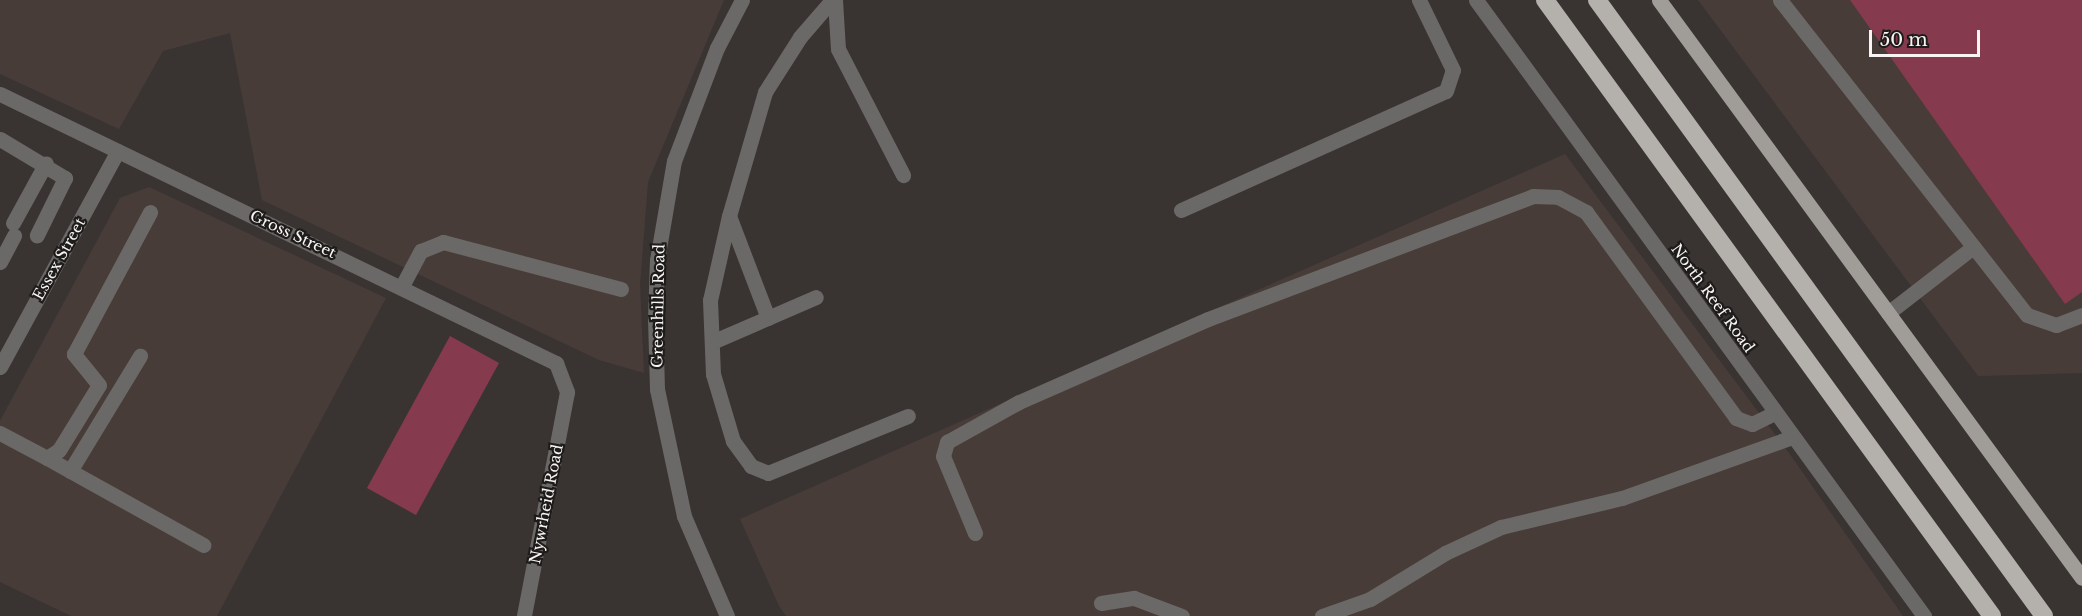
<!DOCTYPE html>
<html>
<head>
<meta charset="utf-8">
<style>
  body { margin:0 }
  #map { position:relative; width:2082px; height:616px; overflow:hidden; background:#393432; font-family:"Libre Baskerville",serif }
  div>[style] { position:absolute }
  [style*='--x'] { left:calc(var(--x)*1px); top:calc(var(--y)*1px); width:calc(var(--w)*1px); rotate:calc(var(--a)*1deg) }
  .built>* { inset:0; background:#483c38 }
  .building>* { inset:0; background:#863a4e }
  .minor>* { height:15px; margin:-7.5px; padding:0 7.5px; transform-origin:7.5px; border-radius:7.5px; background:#6b6967 }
  .major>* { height:15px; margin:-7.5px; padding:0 7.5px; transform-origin:7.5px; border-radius:7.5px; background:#a09c98 }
  .highway>* { height:18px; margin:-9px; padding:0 9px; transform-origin:9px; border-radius:9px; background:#b4b0ab }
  span { translate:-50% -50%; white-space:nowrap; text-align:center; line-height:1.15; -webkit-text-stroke:4.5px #1e1c1b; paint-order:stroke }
  .street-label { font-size:15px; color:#f7f4f3 }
  .scale { position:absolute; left:1869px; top:30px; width:111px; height:27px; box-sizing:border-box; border:3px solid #f7f4f3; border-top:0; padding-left:8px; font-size:18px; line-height:21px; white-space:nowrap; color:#f7f4f3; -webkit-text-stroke:4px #1e1c1b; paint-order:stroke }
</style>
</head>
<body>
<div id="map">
  <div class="built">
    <i style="clip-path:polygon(0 0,724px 0,648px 182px,640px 285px,644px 373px,599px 360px,262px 200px,230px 33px,163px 51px,119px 129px,0 74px)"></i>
    <i style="clip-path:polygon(1698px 0,2082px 0,2082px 373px,1978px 376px)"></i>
    <i style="clip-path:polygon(1565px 154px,1789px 453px,1903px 616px,786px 616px,779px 606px,740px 519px)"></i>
    <i style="clip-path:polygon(149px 187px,386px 298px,217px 616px,71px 616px,0 582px,0 421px,120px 198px)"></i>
  </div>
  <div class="building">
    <i style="clip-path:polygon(1850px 0,2082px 0,2082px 292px,2065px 304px)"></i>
    <i style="clip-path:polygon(450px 336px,499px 363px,416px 515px,367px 488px)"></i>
  </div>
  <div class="minor">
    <i style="--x:835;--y:0;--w:49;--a:86.5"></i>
    <i style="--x:838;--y:49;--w:142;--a:62.7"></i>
    <i style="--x:1476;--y:0;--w:762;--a:53.97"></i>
    <i style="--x:1780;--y:0;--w:400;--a:51.9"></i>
    <i style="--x:2027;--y:315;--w:31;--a:19"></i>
    <i style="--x:2056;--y:325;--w:28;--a:-21"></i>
    <i style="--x:0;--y:94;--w:618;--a:25.82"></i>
    <i style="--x:556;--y:363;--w:31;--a:69"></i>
    <i style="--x:567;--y:392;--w:228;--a:100.9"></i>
    <i style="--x:0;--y:139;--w:76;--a:31"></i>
    <i style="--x:65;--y:178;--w:64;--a:116.2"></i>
    <i style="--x:1181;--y:210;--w:290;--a:-24.2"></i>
    <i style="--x:1446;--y:91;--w:22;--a:-72"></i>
    <i style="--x:1453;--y:70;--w:78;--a:-115.9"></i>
    <i style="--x:729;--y:216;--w:86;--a:102.7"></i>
    <i style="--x:710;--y:300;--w:74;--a:87.7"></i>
    <i style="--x:713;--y:374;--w:70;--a:73.4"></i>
    <i style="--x:733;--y:441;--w:31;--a:54"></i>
    <i style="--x:751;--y:466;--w:18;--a:22"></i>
    <i style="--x:768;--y:473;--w:151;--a:-22.2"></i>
    <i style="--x:13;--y:223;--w:68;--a:-61.2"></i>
    <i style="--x:0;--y:262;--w:30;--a:-62"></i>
    <i style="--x:402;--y:286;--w:40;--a:-62"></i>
    <i style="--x:421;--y:251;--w:24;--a:-22"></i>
    <i style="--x:443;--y:242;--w:184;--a:14.8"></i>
    <i style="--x:1888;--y:313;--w:108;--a:-37.8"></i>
    <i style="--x:768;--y:318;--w:109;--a:-110.9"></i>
    <i style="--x:729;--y:216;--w:129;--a:-73.8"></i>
    <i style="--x:765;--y:92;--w:65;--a:-57.5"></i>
    <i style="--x:800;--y:37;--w:49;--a:-49.1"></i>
    <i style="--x:712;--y:342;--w:113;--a:-23.4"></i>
    <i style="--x:0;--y:367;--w:246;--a:-61.4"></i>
    <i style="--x:0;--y:433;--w:53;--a:28"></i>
    <i style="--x:47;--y:458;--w:14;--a:-34"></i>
    <i style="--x:59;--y:450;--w:76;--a:-58.4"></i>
    <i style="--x:99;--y:385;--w:40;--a:-129"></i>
    <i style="--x:74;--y:354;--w:161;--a:-61.8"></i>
    <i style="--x:47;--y:458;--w:179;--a:29.1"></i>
    <i style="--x:70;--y:471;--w:135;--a:-58.7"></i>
    <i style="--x:975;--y:533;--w:83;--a:-112.6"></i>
    <i style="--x:943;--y:456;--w:15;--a:-74"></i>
    <i style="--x:947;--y:442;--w:82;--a:-29.1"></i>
    <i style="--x:1019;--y:402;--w:206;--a:-23.7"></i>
    <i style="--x:1208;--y:319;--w:347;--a:-20.7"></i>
    <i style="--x:1533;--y:196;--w:25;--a:2"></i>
    <i style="--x:1558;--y:197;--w:32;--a:28"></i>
    <i style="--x:1586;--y:212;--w:255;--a:53.9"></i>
    <i style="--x:1736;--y:418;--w:17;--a:21"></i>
    <i style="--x:1752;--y:424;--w:25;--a:-26"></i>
    <i style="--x:1101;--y:603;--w:33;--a:-9"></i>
    <i style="--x:1134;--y:598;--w:51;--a:20.6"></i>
    <i style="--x:727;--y:616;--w:109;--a:-113.3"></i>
    <i style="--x:684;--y:516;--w:130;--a:-102"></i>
    <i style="--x:657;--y:389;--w:70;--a:-91.6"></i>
    <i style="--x:655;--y:319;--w:59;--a:-88.1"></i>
    <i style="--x:657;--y:260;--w:100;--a:-80.3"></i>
    <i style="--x:674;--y:161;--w:121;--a:-69.2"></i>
    <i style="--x:717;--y:48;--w:54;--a:-62.5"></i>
    <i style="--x:1322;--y:616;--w:51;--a:-19.5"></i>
    <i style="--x:1370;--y:599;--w:88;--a:-31.5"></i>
    <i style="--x:1445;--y:553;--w:62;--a:-24.9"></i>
    <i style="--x:1501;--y:527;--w:124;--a:-13.5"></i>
    <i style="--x:1622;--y:498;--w:181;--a:-19.7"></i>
  </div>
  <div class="major">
    <i style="--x:1659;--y:0;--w:716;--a:53.8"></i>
  </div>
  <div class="highway">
    <i style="--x:1545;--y:0;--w:761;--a:54.03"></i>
    <i style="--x:1597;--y:0;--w:761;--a:54.03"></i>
  </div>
  <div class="street-label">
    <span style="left:293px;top:234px;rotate:25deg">Gross Street</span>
    <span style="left:59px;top:259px;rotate:-61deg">Essex Street</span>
    <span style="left:1713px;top:298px;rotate:54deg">North Reef Road</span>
    <span style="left:658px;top:306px;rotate:-89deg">Greenhills Road</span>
    <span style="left:546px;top:504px;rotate:-79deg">Nywrheid Road</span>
  </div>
  <div class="scale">50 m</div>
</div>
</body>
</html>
